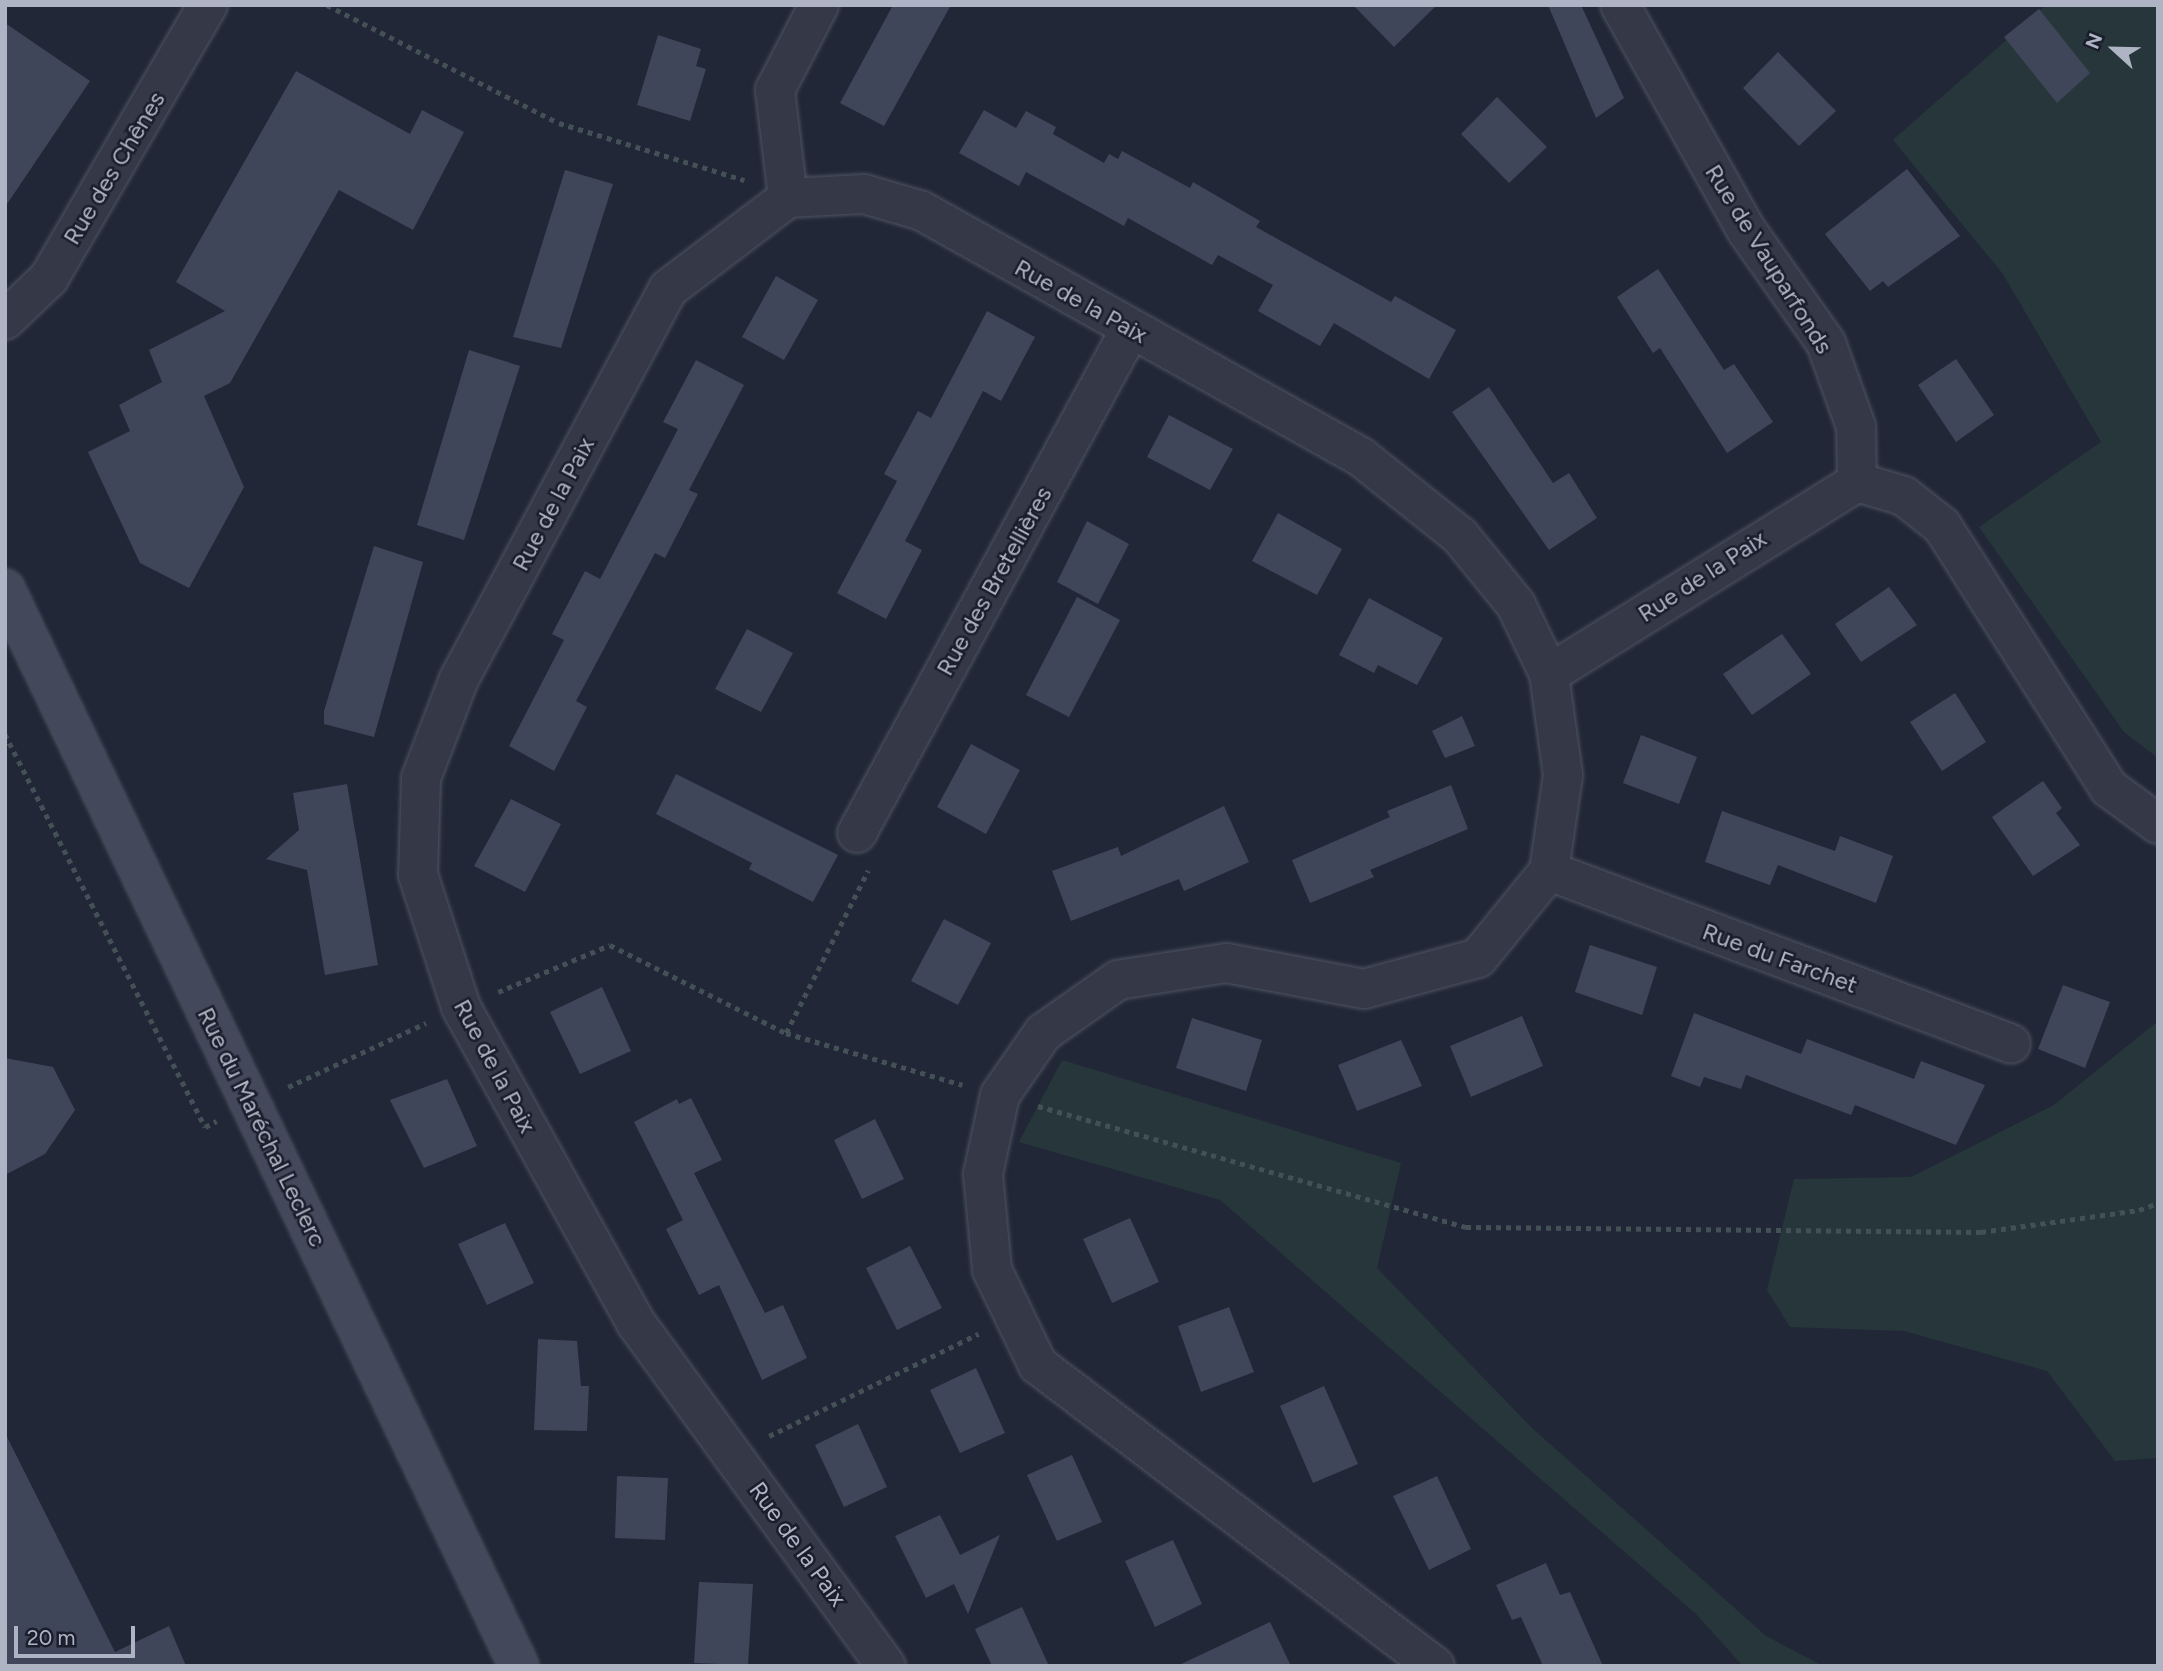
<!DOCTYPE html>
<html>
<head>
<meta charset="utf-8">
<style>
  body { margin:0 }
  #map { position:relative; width:2163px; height:1671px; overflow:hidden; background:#212736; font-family:Figtree,sans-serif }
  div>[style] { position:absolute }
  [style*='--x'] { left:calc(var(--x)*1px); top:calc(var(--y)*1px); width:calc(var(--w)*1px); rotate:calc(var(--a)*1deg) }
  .green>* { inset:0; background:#26363b }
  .building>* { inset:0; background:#3f4659 }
  .path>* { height:4.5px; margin-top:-2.25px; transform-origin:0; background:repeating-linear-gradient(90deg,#435157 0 5px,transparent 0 10px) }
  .roads { filter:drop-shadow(0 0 2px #4f5462) drop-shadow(0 0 2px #4f5462) }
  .street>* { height:38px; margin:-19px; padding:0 19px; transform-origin:19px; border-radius:19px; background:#353947 }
  .secondary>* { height:38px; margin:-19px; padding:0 19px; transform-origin:19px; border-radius:19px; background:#43485a }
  span { translate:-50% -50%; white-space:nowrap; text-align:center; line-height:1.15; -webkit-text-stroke:5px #1a1e2c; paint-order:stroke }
  .street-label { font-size:24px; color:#afb4c4 }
  .frame { position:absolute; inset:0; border:7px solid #afb4c4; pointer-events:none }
  .north { position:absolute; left:2079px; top:14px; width:70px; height:70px; -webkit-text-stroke:5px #1a1e2c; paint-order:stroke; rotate:292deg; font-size:19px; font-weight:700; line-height:28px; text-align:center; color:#afb4c4 }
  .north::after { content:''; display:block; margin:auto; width:24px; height:32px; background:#afb4c4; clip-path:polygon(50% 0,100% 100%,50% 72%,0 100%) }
  .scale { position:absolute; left:14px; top:1626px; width:121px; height:32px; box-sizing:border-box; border:4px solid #afb4c4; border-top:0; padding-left:9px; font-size:21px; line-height:24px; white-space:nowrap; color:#afb4c4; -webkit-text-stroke:5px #1a1e2c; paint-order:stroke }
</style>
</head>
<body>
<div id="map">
  <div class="green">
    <i style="clip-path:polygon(2046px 5px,2158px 5px,2158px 758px,2124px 732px,1979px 527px,2101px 442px,2003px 274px,1893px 140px)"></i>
    <i style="clip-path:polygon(2158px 1021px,2158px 1458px,2115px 1461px,2047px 1371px,1904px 1331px,1790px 1327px,1767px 1290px,1794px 1179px,1911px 1177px,2054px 1105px)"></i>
    <i style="clip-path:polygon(1062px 1060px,1401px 1163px,1377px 1268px,1532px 1428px,1766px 1636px,1823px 1666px,1743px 1666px,1696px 1614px,1220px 1200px,1019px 1142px)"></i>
  </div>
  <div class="building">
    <i style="clip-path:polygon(893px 5px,951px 5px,884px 126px,840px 103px)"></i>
    <i style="clip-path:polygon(1353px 5px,1437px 5px,1394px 47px)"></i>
    <i style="clip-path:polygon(1548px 5px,1581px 5px,1624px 98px,1596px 118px)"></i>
    <i style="clip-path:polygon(2039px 9px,2090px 73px,2057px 103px,2004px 37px)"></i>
    <i style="clip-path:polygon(5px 23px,90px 81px,5px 207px)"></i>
    <i style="clip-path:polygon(658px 35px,701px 49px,696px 66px,706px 69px,690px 121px,637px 105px)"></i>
    <i style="clip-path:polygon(1778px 52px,1836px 111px,1799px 146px,1743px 88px)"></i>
    <i style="clip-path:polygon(296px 71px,410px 134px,422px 110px,464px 132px,413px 230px,339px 190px,230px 383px,204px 396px,244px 487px,189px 588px,140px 563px,88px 452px,130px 431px,119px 405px,162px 382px,149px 350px,225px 311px,176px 282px)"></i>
    <i style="clip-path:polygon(1497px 97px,1547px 147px,1509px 183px,1461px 134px)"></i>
    <i style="clip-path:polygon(984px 110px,1016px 128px,1026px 111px,1056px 127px,1053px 134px,1104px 163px,1109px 154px,1118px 159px,1122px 151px,1190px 188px,1193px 182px,1260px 221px,1256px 227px,1391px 302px,1395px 296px,1456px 330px,1429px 379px,1334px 323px,1320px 346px,1258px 311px,1273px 285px,1218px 255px,1212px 265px,1128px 218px,1124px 226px,1026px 172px,1019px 186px,959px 153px)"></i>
    <i style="clip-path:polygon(1907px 169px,1960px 236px,1888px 287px,1883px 281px,1870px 291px,1825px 234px)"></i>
    <i style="clip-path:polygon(565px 170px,613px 184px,561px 348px,513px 337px)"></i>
    <i style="clip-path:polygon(1658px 269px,1724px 370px,1734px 364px,1773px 422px,1727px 453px,1660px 348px,1653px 353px,1617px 297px)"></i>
    <i style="clip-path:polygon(776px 276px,818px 300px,784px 360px,742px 337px)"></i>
    <i style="clip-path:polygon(987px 311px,1035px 337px,1001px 401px,983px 391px,905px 541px,922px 550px,886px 619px,837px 593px,897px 481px,884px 474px,918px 411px,931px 418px)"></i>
    <i style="clip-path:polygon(469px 350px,520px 366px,464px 540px,417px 525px)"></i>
    <i style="clip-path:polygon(1956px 359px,1994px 415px,1956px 442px,1918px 385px)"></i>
    <i style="clip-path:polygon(696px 360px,744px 385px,689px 490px,698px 494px,665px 558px,655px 553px,576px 701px,587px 707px,554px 771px,509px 746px,564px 640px,552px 634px,585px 571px,600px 579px,678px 429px,663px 422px)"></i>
    <i style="clip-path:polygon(1489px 387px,1553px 483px,1569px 473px,1597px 518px,1549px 550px,1452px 412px)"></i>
    <i style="clip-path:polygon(1169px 415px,1233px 449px,1210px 490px,1147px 457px)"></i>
    <i style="clip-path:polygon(1278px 513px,1342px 549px,1317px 595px,1252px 561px)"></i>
    <i style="clip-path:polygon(1087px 521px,1129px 544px,1098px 604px,1057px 582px)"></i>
    <i style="clip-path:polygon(374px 546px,423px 562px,374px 737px,324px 724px,324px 711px)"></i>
    <i style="clip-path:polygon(1889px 587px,1917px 625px,1861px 662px,1835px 624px)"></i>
    <i style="clip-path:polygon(1077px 597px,1120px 620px,1069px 717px,1026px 695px)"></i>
    <i style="clip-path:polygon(1369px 598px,1443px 638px,1417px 685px,1378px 665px,1374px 673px,1339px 655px)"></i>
    <i style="clip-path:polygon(747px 629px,793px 653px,761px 712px,715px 689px)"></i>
    <i style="clip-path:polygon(1782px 634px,1811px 674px,1752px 715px,1723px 674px)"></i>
    <i style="clip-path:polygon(1955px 693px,1986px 742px,1942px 771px,1910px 722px)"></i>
    <i style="clip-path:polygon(1462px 716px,1475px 746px,1445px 758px,1432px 731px)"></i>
    <i style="clip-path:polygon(1641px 735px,1697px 757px,1679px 804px,1623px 783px)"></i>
    <i style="clip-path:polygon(971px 744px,1020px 770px,986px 834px,937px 807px)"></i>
    <i style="clip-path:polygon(676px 774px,838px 855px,813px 902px,749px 869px,752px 863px,656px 814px)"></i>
    <i style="clip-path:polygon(2043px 781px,2062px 808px,2056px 813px,2080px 845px,2033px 876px,1992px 817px)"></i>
    <i style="clip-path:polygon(347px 784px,378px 965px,325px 975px,307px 870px,266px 859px,299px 830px,293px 793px)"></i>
    <i style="clip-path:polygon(1451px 785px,1468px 829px,1370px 870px,1374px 877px,1310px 903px,1292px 860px,1390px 817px,1387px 811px)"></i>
    <i style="clip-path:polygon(511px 799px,561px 824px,525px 892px,474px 866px)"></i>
    <i style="clip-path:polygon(1224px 806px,1249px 862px,1184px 891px,1179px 879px,1071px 921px,1052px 871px,1118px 847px,1121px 856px)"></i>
    <i style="clip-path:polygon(1722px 811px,1835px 851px,1840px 836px,1893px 856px,1876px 903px,1778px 865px,1770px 885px,1705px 862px)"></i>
    <i style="clip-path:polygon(944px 919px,991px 943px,958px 1005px,911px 981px)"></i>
    <i style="clip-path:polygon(1590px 945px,1657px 967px,1642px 1015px,1575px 992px)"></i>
    <i style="clip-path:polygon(2063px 985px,2110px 1002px,2085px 1068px,2038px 1049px)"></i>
    <i style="clip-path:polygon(602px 987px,631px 1051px,580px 1074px,550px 1012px)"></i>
    <i style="clip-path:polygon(1694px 1013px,1801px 1054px,1807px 1039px,1914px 1079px,1921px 1061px,1985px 1085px,1956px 1145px,1855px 1105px,1851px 1115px,1746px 1075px,1741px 1089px,1704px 1077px,1700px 1087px,1671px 1076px)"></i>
    <i style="clip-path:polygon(1522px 1016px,1543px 1066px,1471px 1097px,1450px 1046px)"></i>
    <i style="clip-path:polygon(1192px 1018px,1262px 1040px,1246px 1091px,1176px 1068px)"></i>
    <i style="clip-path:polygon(1401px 1040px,1422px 1086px,1357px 1111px,1338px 1065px)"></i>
    <i style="clip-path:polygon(5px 1058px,53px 1067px,75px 1110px,45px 1154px,5px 1175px)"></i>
    <i style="clip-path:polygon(447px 1079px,477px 1146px,424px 1168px,390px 1100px)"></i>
    <i style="clip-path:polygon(691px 1098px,722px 1160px,694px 1173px,765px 1313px,783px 1305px,807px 1358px,762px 1380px,719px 1285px,699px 1295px,666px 1229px,683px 1220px,634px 1122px,677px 1099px,679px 1104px)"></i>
    <i style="clip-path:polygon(875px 1119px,904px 1179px,862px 1199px,834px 1140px)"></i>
    <i style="clip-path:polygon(1130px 1218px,1159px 1282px,1112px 1303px,1083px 1239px)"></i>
    <i style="clip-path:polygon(505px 1223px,534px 1283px,487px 1305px,458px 1244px)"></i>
    <i style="clip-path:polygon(910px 1246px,942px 1308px,897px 1330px,866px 1268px)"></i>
    <i style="clip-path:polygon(1229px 1307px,1254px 1372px,1201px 1392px,1178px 1326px)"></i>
    <i style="clip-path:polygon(538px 1339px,577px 1341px,581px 1386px,589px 1386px,587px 1431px,534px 1430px)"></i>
    <i style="clip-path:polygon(976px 1368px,1005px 1433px,960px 1453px,930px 1390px)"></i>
    <i style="clip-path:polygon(1324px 1386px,1358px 1464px,1313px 1483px,1280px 1406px)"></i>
    <i style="clip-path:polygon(858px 1424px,887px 1487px,844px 1507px,815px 1445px)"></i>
    <i style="clip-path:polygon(5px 1433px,115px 1652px,169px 1626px,186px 1666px,5px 1666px)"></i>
    <i style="clip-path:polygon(1072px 1455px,1102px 1522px,1057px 1541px,1027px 1475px)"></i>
    <i style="clip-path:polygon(617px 1476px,668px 1478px,665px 1540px,615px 1538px)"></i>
    <i style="clip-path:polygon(1437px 1476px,1471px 1549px,1429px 1570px,1393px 1496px)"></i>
    <i style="clip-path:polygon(940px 1515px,960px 1555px,1000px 1535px,968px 1614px,954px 1584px,926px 1598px,895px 1536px)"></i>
    <i style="clip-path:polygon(1173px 1540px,1202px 1604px,1155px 1627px,1125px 1561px)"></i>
    <i style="clip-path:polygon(1546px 1563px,1560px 1595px,1570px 1592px,1603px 1666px,1543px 1666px,1521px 1617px,1512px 1620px,1496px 1585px)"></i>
    <i style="clip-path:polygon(699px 1582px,753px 1584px,748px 1665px,694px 1663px)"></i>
    <i style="clip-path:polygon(1022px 1607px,1049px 1666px,992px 1666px,975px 1629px)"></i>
    <i style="clip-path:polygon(1270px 1622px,1291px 1666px,1177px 1666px)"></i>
  </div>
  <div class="path">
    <i style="--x:327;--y:5;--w:260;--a:27"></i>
    <i style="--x:559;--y:123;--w:194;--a:17.1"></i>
    <i style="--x:5;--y:734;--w:441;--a:63"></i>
    <i style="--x:205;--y:1127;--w:13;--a:-27"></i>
    <i style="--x:498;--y:992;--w:121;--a:-22.8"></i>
    <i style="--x:610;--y:945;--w:197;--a:26.6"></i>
    <i style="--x:786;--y:1033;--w:184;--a:16.4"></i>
    <i style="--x:786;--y:1033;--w:182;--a:-63.2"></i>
    <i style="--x:288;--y:1087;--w:152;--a:-24.9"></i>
    <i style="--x:1038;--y:1106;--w:445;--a:15.8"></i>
    <i style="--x:1466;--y:1227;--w:515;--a:0.56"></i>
    <i style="--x:1981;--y:1232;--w:160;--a:-7.9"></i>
    <i style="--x:2139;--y:1210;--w:20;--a:-20"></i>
    <i style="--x:769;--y:1436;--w:233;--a:-26"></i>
  </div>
  <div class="roads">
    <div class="street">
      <i style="--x:1620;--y:5;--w:259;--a:60.7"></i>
      <i style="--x:1747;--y:231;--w:137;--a:54.8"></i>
      <i style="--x:1826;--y:343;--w:89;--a:70.3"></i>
      <i style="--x:1856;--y:427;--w:55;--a:89"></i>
      <i style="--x:788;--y:198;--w:109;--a:-96.9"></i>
      <i style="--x:775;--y:90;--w:96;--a:-62.6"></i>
      <i style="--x:5;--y:320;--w:61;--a:-43.7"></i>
      <i style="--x:49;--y:278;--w:316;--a:-59.8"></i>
      <i style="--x:1857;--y:482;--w:49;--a:16.6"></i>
      <i style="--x:1904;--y:496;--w:48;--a:38.3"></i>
      <i style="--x:1942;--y:526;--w:311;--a:57.5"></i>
      <i style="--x:2109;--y:788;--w:61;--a:36.3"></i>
      <i style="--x:1549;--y:674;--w:363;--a:-31.9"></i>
      <i style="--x:857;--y:833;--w:572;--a:-61.51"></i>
      <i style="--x:1549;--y:871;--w:493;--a:20.5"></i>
      <i style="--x:886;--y:1666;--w:424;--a:-126.1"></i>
      <i style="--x:636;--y:1323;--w:361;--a:-119"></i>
      <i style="--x:461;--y:1007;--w:139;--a:-108"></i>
      <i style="--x:418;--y:875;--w:97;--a:-88.2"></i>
      <i style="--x:421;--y:778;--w:106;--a:-69"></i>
      <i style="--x:459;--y:679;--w:442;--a:-61.8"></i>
      <i style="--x:668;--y:289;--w:151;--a:-37.2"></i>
      <i style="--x:788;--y:198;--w:76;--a:-3"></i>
      <i style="--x:864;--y:194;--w:60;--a:16.3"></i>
      <i style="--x:922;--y:211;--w:503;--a:29.26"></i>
      <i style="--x:1361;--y:457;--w:127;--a:38.6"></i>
      <i style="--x:1460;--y:536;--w:89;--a:50.9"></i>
      <i style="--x:1516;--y:605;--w:76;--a:64.4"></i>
      <i style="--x:1549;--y:674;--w:102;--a:82.1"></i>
      <i style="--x:1563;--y:775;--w:97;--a:98.3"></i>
      <i style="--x:1549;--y:871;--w:112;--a:129.2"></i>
      <i style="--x:1478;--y:958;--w:118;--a:164.8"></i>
      <i style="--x:1364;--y:989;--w:140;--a:-169.3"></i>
      <i style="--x:1226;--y:963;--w:109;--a:171.1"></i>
      <i style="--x:1118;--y:980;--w:92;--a:144.8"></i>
      <i style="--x:1043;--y:1033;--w:75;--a:124.7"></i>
      <i style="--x:1000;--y:1095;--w:81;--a:102.1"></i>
      <i style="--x:983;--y:1174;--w:96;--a:84.6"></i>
      <i style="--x:992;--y:1270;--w:106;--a:64.2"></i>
      <i style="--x:1038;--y:1365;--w:498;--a:37.2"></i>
    </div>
    <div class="secondary">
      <i style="--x:5;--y:589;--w:1193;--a:64.49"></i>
    </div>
  </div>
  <div class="street-label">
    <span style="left:114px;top:168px;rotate:-59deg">Rue des Chênes</span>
    <span style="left:1769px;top:259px;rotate:58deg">Rue de Vauparfonds</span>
    <span style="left:1081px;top:301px;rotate:29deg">Rue de la Paix</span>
    <span style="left:553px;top:504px;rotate:-62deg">Rue de la Paix</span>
    <span style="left:1702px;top:576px;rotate:-33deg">Rue de la Paix</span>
    <span style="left:994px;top:581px;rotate:-61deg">Rue des Bretellières</span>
    <span style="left:1780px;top:958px;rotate:20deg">Rue du Farchet</span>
    <span style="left:495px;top:1066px;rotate:62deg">Rue de la Paix</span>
    <span style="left:262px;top:1127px;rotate:64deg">Rue du Maréchal Leclerc</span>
    <span style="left:798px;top:1544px;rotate:54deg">Rue de la Paix</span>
  </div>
  <div class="frame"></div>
  <div class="north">N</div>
  <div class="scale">20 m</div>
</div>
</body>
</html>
